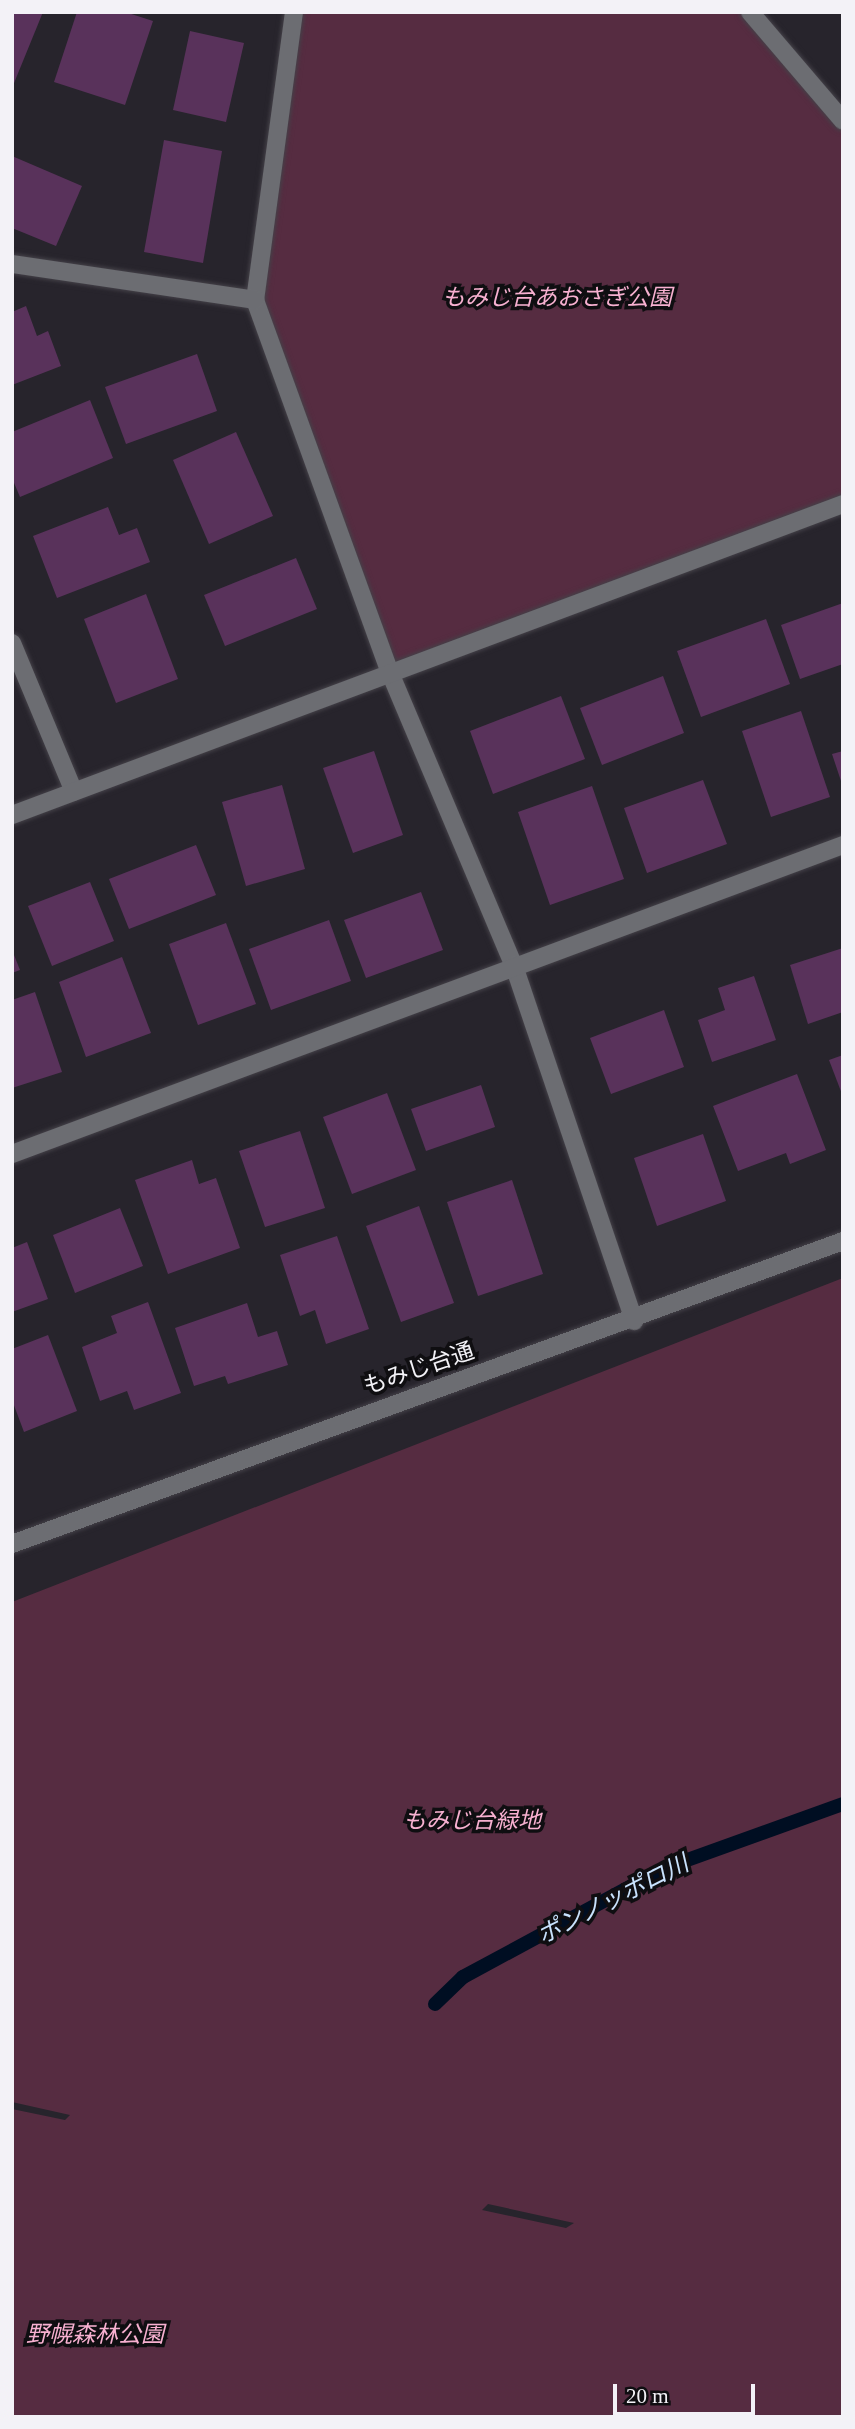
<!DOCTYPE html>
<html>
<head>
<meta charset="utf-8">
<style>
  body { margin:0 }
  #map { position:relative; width:855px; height:2429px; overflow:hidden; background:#27242c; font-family:"Times New Roman","Noto Sans JP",serif }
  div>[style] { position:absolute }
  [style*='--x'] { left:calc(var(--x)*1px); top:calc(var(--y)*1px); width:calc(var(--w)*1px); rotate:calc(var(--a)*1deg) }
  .green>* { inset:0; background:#562c41 }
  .stream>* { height:14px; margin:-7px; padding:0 7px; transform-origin:7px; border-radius:7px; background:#000e22 }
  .building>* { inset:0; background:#59325b }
  .roads { filter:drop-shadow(0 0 2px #444148) drop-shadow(0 0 2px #444148) }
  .minor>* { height:18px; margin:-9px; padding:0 9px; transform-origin:9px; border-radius:9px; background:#6c6d72 }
  .tertiary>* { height:18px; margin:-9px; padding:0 9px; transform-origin:9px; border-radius:9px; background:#6c6d72 }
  span { translate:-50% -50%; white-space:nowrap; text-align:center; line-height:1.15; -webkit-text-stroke:7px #0f0e11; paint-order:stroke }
  .park-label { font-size:23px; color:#f7b0d0; font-style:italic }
  .street-label { font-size:23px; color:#f3f2f7 }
  .water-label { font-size:24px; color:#c9e2fd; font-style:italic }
  .frame { position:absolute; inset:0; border:14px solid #f3f2f7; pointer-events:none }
  .scale { position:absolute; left:613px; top:2384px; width:142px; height:32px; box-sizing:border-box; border:4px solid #f3f2f7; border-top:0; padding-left:9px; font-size:21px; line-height:24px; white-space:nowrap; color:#f3f2f7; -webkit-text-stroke:5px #0f0e11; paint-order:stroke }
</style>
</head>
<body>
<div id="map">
  <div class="green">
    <i style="clip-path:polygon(294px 12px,750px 12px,843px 121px,843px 504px,391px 675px,255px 300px)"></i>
    <i style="clip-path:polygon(evenodd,843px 1278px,843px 2417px,12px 2417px,12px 2109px,65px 2120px,70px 2115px,12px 2102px,12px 1602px,843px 1278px,488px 2204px,574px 2223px,566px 2228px,482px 2210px,488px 2204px)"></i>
  </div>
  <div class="stream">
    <i style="--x:435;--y:2004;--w:39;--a:-44"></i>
    <i style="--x:463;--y:1977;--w:230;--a:-28.4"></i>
    <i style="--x:665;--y:1868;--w:189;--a:-19.8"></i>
  </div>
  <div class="building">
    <i style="clip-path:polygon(12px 12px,43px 12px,12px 88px)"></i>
    <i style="clip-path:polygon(77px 12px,125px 12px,153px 21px,125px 105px,54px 82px)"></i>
    <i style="clip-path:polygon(190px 31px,244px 43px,226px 122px,173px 110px)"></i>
    <i style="clip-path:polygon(164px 140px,222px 151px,203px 263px,144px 252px)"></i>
    <i style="clip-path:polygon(12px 156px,82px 186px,56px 246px,12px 228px)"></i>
    <i style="clip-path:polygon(26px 306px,37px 336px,48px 331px,61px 366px,12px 385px,12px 312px)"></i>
    <i style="clip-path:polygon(197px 354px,217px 411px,126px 444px,105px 387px)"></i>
    <i style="clip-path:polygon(90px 400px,113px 458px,20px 497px,12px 478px,12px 432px)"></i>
    <i style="clip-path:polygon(236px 432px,273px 516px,209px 544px,173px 460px)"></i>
    <i style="clip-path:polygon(108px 507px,119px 535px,137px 528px,150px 562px,57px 598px,33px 536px)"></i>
    <i style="clip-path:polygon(296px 558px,317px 609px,225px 646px,204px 595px)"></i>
    <i style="clip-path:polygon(146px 594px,178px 679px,116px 703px,84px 619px)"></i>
    <i style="clip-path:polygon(843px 603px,843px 664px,800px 679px,781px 625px)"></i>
    <i style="clip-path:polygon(766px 619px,790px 684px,701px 717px,677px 651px)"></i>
    <i style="clip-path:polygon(663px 676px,684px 733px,602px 765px,580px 708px)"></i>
    <i style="clip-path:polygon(561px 696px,585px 759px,493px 794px,470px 731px)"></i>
    <i style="clip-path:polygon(801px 711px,830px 797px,771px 817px,742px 731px)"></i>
    <i style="clip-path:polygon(374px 751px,403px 835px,353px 853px,323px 768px)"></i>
    <i style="clip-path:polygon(843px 751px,843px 784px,842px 784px,832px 754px)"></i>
    <i style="clip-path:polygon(703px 780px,727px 844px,647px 873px,624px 808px)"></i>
    <i style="clip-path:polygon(282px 785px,305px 869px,246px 886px,222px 802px)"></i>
    <i style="clip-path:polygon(592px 786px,624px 879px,550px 905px,518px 812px)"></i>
    <i style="clip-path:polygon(196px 845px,216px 895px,129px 929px,109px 879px)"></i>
    <i style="clip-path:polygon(90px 882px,114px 941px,52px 966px,28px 906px)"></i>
    <i style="clip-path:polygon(421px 892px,443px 950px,366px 978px,344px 920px)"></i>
    <i style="clip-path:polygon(329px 920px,351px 981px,271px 1010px,249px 949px)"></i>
    <i style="clip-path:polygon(226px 923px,256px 1004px,198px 1025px,169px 944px)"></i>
    <i style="clip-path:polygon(843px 948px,843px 1012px,808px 1024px,790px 965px)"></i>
    <i style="clip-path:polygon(12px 950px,20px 970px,12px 973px)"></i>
    <i style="clip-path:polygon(122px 957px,151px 1033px,86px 1057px,59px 982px)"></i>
    <i style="clip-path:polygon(754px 976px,776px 1040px,712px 1062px,698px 1020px,725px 1010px,718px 988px)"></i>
    <i style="clip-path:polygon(35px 992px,62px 1072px,12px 1088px,12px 1000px)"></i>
    <i style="clip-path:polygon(664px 1010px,684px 1067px,611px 1094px,590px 1038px)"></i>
    <i style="clip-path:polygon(843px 1055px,843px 1094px,842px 1094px,829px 1060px)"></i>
    <i style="clip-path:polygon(797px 1074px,826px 1150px,790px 1164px,786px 1153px,738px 1171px,713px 1106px)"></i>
    <i style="clip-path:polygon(481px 1085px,495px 1127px,426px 1151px,411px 1109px)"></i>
    <i style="clip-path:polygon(387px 1093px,416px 1170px,352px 1194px,323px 1117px)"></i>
    <i style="clip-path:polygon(300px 1131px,325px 1208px,265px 1227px,239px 1151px)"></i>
    <i style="clip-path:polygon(703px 1134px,726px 1201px,657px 1226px,634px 1158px)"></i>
    <i style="clip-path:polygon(192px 1160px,199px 1184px,216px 1178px,240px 1248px,168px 1274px,135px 1180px)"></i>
    <i style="clip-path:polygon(512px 1180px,543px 1274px,478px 1296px,447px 1202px)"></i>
    <i style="clip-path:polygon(419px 1206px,454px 1303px,401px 1322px,366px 1226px)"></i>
    <i style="clip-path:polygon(120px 1208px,143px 1266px,75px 1293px,53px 1235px)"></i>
    <i style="clip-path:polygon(337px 1236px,369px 1329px,326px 1344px,315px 1310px,300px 1316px,280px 1255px)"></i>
    <i style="clip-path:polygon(27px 1242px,48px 1299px,12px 1312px,12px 1248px)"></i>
    <i style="clip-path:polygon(148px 1302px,181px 1393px,134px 1410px,127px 1391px,100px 1401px,82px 1347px,117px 1333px,111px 1316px)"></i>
    <i style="clip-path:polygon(247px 1303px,258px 1337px,277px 1331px,288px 1365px,228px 1384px,225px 1376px,194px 1386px,175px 1328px)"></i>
    <i style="clip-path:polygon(48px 1335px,77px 1411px,24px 1432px,12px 1400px,12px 1349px)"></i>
  </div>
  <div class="roads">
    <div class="minor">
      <i style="--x:294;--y:12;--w:291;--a:97.7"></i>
      <i style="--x:255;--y:300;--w:399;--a:70.1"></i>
      <i style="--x:391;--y:675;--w:316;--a:67.1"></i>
      <i style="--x:514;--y:966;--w:375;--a:71.3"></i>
      <i style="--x:750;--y:12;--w:143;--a:49.5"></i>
      <i style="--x:12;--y:264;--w:246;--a:8.4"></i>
      <i style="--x:12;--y:643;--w:161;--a:67.4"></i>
      <i style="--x:12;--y:815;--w:887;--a:-20.52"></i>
      <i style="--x:12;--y:1154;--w:887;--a:-20.4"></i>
    </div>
    <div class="tertiary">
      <i style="--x:12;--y:1544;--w:885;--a:-20.03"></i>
    </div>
  </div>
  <div class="park-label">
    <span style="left:557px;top:298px">もみじ台あおさぎ公園</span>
    <span style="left:472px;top:1821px">もみじ台緑地</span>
    <span style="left:95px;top:2335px">野幌森林公園</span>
  </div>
  <div class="street-label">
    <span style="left:419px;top:1369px;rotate:-19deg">もみじ台通</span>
  </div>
  <div class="water-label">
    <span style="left:613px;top:1900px;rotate:-27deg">ポンノッポロ川</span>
  </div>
  <div class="frame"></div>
  <div class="scale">20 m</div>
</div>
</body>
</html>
